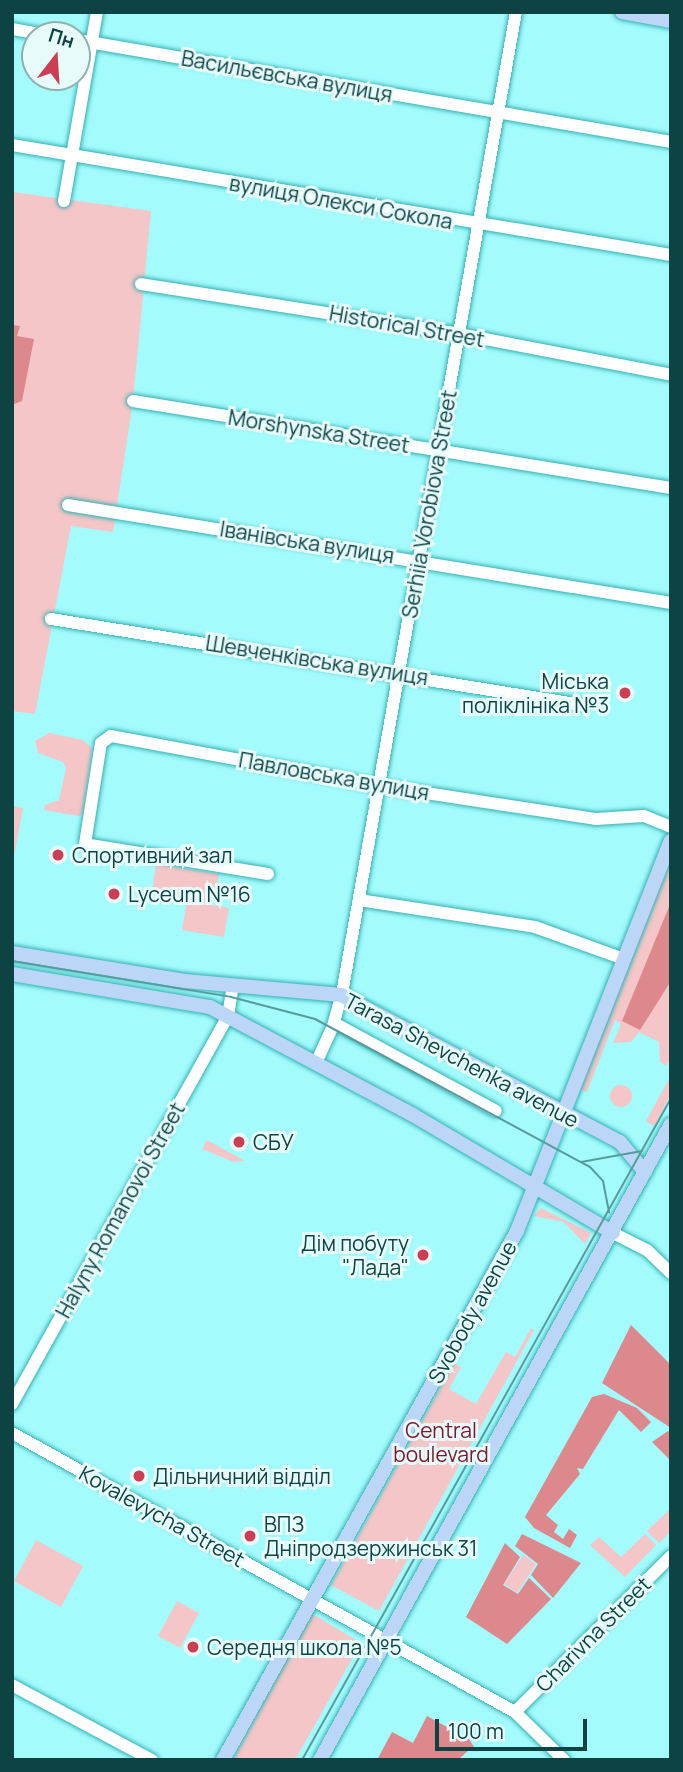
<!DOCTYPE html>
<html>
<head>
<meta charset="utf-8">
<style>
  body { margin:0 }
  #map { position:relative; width:683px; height:1772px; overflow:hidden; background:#a3fbfc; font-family:Manrope,sans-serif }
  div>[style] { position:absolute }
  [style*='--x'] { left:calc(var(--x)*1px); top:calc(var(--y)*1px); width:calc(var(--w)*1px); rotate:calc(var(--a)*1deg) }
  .green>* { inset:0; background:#f5c6c7 }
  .round { border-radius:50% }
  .forest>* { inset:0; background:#dc888d }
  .roads { filter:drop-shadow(0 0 2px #34b1b3) drop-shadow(0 0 2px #34b1b3) }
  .minor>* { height:12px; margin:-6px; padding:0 6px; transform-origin:6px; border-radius:6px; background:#fff }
  .major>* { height:14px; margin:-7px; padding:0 7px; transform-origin:7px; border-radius:7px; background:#bcd6f8 }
  .tram>* { height:2px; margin:-1px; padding:0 1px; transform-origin:1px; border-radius:1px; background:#569c9d }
  .dots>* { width:19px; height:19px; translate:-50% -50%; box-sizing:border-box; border:4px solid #e7fbfb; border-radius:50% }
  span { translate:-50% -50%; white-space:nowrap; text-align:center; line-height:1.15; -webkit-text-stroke:6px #e7fbfb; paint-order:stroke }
  .street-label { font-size:21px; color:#0e4344 }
  .poi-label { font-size:21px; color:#0e4344 }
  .right { translate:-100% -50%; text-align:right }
  .left { translate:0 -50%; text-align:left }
  .park-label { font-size:21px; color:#7c182b }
  .frame { position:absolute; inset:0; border:14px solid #0e4344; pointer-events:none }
  .north { position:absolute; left:21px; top:21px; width:70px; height:70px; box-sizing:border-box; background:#e7fbfb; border:2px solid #90b1b2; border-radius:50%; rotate:17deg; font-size:19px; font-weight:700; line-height:28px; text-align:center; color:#0e4344 }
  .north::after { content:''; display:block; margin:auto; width:24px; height:32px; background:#cd3d53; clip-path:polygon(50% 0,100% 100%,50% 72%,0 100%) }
  .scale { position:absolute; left:435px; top:1719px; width:152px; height:32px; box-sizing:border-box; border:4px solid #0e4344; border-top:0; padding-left:9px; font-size:21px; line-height:24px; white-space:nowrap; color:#0e4344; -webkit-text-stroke:5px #e7fbfb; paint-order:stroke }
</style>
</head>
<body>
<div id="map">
  <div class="green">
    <i style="clip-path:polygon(12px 192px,151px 211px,133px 401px,113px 532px,71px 526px,35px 714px,12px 711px)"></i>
    <i style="clip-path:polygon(49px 733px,83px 740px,92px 748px,83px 813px,79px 816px,44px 810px,45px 805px,59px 800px,66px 768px,63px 762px,38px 753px,35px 741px)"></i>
    <i style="clip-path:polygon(12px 806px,23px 808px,12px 867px)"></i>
    <i style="clip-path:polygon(671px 860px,671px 1058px,666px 1066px,660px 1062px,659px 1042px,639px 1032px,631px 1042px,613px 1043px,621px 1024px,615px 1020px,587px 1092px,580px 1090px)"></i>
    <i style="clip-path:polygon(156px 864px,219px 874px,215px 896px,208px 895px,206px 904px,229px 908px,224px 937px,182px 930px,187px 901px,152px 892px)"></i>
    <i style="clip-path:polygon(671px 1075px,671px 1094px,654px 1126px,646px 1121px)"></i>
    <i class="round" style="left:610px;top:1085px;width:22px;height:22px"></i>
    <i style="clip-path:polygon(207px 1140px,245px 1161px,234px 1162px,202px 1149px)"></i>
    <i style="clip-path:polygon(541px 1208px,591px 1233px,585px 1244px,564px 1222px,534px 1216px)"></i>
    <i style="clip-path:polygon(531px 1328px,534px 1330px,379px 1611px,331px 1585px,454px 1363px,461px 1367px,449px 1389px,476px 1404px,506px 1352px,515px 1357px)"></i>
    <i style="clip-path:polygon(671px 1508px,671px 1531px,659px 1543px,647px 1531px)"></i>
    <i style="clip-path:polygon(645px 1534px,656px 1545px,625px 1577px,590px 1545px,599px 1537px,621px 1557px)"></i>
    <i style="clip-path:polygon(36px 1540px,83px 1566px,61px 1607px,14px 1581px)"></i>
    <i style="clip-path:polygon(523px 1555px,536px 1564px,517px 1593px,504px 1584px)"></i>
    <i style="clip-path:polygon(177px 1601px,199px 1613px,180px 1648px,158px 1636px)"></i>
    <i style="clip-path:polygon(311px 1613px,361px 1643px,295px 1760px,233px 1760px)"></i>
  </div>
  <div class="forest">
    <i style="clip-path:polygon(12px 325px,20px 326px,17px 336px,34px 339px,22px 401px,12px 405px)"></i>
    <i style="clip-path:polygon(671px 902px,671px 981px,640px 1030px,622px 1021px)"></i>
    <i style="clip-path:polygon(631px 1325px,671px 1365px,671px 1428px,602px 1383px)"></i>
    <i style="clip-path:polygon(604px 1394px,637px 1408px,651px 1422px,641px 1432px,619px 1410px,583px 1469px,577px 1468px,580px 1474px,546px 1515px,558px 1525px,554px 1532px,563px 1539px,569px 1529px,577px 1535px,570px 1548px,534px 1528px,525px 1517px,592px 1397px)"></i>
    <i style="clip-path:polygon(668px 1431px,671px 1434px,671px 1461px,652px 1442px)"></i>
    <i style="clip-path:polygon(522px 1534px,581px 1563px,553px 1598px,531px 1575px,538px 1564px,515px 1546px)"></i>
    <i style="clip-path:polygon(505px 1543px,520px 1557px,503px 1585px,518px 1594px,529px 1578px,551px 1599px,507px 1644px,466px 1617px)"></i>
    <i style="clip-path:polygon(427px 1716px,469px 1739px,476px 1750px,472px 1747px,458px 1760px,377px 1760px,392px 1732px,413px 1743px)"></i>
  </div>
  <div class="roads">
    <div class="minor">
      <i style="--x:12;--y:29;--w:36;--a:10"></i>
      <i style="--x:77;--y:40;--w:603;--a:9.74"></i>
      <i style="--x:12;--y:145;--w:668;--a:9.48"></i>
      <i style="--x:64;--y:201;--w:192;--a:-80.1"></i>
      <i style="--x:141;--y:284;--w:322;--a:8.9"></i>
      <i style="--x:459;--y:334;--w:216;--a:10.9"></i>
      <i style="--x:133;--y:401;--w:545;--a:9.19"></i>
      <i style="--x:68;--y:505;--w:611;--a:9.23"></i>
      <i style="--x:51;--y:619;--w:538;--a:9.2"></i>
      <i style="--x:268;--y:874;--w:185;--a:-170.7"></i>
      <i style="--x:85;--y:844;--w:102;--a:-81"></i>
      <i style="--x:101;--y:743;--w:12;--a:-35"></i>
      <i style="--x:111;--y:736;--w:274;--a:10.5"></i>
      <i style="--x:380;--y:786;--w:219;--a:8.7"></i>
      <i style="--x:596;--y:819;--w:48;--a:-3.6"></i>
      <i style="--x:644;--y:816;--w:29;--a:22"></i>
      <i style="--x:359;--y:900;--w:178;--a:8.7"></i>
      <i style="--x:535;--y:927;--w:95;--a:19.8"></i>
      <i style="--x:334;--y:1023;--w:184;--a:28.5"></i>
      <i style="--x:316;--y:1063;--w:41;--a:-65.3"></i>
      <i style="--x:333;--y:1026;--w:39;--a:-75"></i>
      <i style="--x:343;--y:988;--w:991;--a:-79.95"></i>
      <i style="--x:613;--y:1233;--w:39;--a:27"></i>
      <i style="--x:648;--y:1251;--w:32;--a:44"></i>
      <i style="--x:12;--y:1404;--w:444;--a:-60.9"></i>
      <i style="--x:228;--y:1016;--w:31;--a:-81"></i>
      <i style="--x:12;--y:1433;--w:575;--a:29.02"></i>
      <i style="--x:515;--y:1712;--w:69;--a:44.4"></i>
      <i style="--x:12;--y:1685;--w:159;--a:28.2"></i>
      <i style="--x:515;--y:1712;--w:221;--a:-45"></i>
    </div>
    <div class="major">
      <i style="--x:622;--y:12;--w:50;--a:10.4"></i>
      <i style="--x:12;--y:953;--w:175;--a:9.2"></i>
      <i style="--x:185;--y:981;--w:157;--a:5.1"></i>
      <i style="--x:341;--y:995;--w:315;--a:27.8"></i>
      <i style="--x:620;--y:1142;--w:39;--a:50"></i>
      <i style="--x:12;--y:974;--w:201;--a:9.5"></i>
      <i style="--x:210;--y:1007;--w:230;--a:28"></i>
      <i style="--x:413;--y:1115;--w:232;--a:30.5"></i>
      <i style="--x:223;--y:1760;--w:605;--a:-60.94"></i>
      <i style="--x:517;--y:1231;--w:419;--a:-68.5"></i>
      <i style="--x:320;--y:1760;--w:726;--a:-61.11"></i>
    </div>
  </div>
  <div class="tram">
    <i style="--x:12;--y:961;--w:222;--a:9.3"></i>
    <i style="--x:231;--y:997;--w:87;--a:14.7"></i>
    <i style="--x:315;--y:1019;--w:312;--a:28.3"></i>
    <i style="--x:590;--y:1167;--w:19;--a:47"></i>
    <i style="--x:603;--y:1181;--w:32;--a:79"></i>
    <i style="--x:581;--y:1162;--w:62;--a:-10.2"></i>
    <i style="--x:302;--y:1760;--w:758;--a:-60.86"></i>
  </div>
  <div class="dots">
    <i style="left:625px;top:693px;background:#cd3d53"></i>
    <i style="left:58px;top:855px;background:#cd3d53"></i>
    <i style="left:114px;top:894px;background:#cd3d53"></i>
    <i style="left:239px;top:1142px;background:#cd3d53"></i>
    <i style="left:423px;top:1255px;background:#cd3d53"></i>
    <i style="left:139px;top:1476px;background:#cd3d53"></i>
    <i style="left:250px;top:1536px;background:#cd3d53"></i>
    <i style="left:193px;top:1647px;background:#cd3d53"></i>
  </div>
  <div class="street-label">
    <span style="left:287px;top:76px;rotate:10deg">Васильєвська вулиця</span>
    <span style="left:341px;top:202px;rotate:10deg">вулиця Олекси Сокола</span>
    <span style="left:407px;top:326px;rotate:10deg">Historical Street</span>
    <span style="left:319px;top:431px;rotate:9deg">Morshynska Street</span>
    <span style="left:429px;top:504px;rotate:-80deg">Serhiia Vorobiova Street</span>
    <span style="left:307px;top:542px;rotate:9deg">Іванівська вулиця</span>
    <span style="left:317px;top:660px;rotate:9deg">Шевченківська вулиця</span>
    <span style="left:334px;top:776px;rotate:10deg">Павловська вулиця</span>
    <span style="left:462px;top:1060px;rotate:28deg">Tarasa Shevchenka avenue</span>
    <span style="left:120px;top:1210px;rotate:-61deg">Halyny Romanovoi Street</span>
    <span style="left:472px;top:1312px;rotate:-61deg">Svobody avenue</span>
    <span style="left:162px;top:1516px;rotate:29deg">Kovalevycha Street</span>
    <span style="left:593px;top:1634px;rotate:-45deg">Charivna Street</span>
  </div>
  <div class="poi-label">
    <span class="right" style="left:609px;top:693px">Міська<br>поліклініка №3</span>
    <span class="left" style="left:72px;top:855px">Спортивний зал</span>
    <span class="left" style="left:128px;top:894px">Lyceum №16</span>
    <span class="left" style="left:253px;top:1142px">СБУ</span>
    <span class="right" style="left:409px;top:1255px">Дім побуту<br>"Лада"</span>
    <span class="left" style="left:153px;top:1476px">Дільничний відділ</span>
    <span class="left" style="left:264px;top:1536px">ВПЗ<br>Дніпродзержинськ 31</span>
    <span class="left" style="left:207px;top:1647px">Середня школа №5</span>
  </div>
  <div class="park-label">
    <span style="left:441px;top:1442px">Central<br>boulevard</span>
  </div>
  <div class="frame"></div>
  <div class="north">Пн</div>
  <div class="scale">100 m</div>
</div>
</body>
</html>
